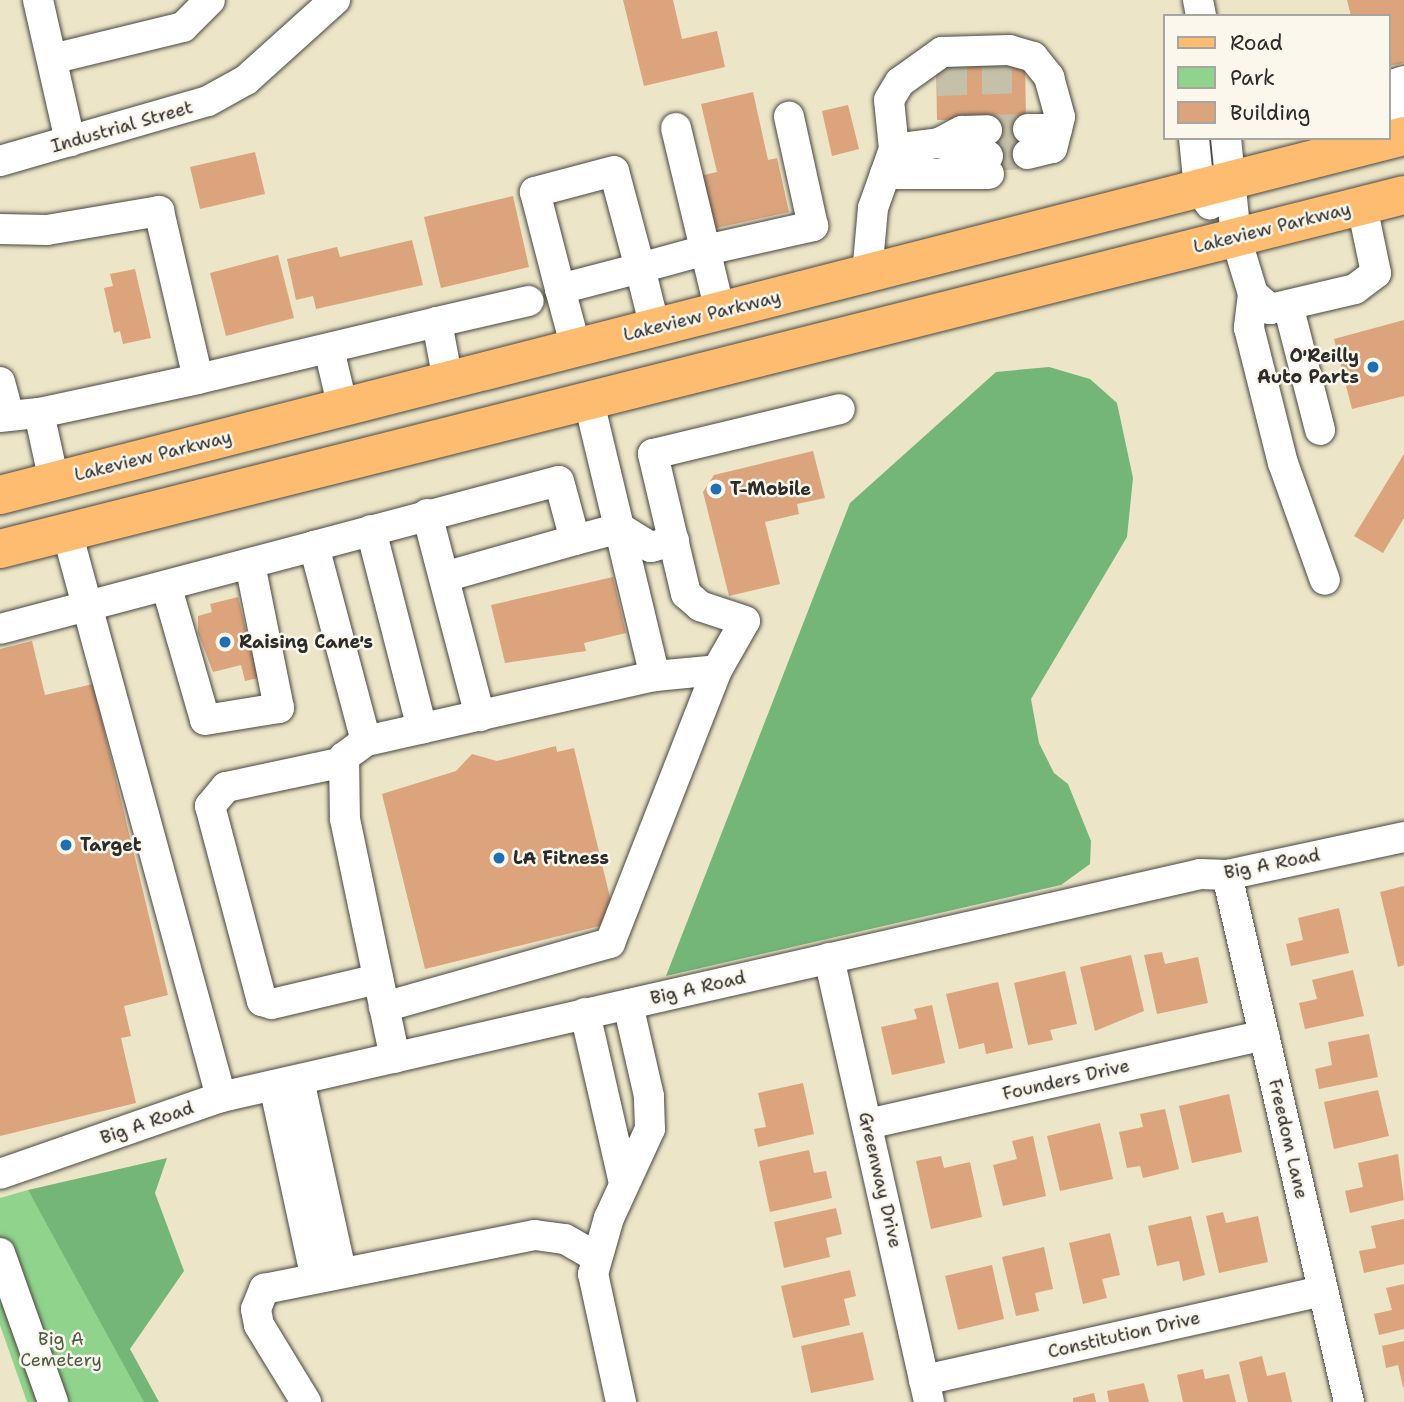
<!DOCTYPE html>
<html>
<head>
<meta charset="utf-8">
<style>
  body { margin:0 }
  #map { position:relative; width:1404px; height:1402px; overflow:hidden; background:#ece5c7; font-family:"Shantell Sans",sans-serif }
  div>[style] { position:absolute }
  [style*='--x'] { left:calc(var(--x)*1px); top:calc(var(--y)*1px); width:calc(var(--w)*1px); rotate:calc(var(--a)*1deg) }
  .green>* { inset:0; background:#90d38c }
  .forest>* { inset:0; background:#74b578 }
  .building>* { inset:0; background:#dba47d }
  .minor-tunnel>* { height:30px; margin-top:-15px; transform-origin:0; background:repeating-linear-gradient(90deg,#c5c0a8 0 30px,transparent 0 45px) }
  .roads { filter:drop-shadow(0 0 2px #484742) drop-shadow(0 0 2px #484742) }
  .minor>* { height:30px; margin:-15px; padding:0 15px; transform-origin:15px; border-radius:15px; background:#fff }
  .major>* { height:38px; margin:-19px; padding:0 19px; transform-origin:19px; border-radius:19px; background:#febc70 }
  .dots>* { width:19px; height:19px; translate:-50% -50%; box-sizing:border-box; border:4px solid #fbf7ec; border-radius:50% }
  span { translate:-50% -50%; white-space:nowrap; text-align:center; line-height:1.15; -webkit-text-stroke:5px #fbf7ec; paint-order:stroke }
  .street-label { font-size:18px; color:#2b2b2b }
  .poi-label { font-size:18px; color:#2b2b2b; font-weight:700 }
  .right { translate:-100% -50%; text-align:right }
  .left { translate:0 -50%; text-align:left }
  .park-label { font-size:18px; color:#495d48 }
  .legend { position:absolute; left:1163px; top:14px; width:228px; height:126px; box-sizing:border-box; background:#fbf7ec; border:2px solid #a8a59f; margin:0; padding:9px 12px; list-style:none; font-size:21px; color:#2b2b2b }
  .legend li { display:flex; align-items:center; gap:14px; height:35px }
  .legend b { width:35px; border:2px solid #a8a59f }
</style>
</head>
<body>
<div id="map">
  <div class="green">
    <i style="clip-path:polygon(28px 1190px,148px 1402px,27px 1402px,0 1325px,0 1198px)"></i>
  </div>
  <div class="forest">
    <i style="clip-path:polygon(1049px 367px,1090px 379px,1117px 403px,1133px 478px,1127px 537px,1031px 699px,1039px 743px,1054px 773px,1068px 784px,1091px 841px,1090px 864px,1061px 885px,666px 976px,850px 503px,996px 372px)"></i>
    <i style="clip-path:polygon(167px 1158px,155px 1193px,184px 1271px,130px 1349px,159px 1402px,144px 1402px,28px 1190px)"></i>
  </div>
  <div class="building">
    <i style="clip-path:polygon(623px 0,673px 0,682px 39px,717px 31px,725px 67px,644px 86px)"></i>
    <i style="clip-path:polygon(1347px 0,1404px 0,1404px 63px,1388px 66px,1388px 16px,1351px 16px)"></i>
    <i style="clip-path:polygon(1025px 62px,1026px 119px,937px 120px,936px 63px)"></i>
    <i style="clip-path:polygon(753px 92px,768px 160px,777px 158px,789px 212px,712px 229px,700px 176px,717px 172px,701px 104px)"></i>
    <i style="clip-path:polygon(848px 105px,859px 149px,832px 156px,822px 111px)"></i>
    <i style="clip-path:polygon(1027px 124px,1028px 166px,988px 166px,987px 125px)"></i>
    <i style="clip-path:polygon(255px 152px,265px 194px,200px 209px,190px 167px)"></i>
    <i style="clip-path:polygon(513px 196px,529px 267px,441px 288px,424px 217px)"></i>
    <i style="clip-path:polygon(412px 240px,423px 285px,316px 309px,313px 296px,296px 300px,287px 259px,337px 247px,340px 257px)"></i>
    <i style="clip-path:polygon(278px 255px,294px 318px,226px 336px,210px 273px)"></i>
    <i style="clip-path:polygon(135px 269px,151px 338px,123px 344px,120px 331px,114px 333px,104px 288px,113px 286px,110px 274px)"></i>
    <i style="clip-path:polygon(1404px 320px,1404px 396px,1352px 409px,1334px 339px)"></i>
    <i style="clip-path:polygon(813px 451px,825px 498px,797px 504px,799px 514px,765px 522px,780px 584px,729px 596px,703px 492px,714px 475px)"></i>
    <i style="clip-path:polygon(1404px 454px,1404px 518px,1383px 553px,1354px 536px)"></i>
    <i style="clip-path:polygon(613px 577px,626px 633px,584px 643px,586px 651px,505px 663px,491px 605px)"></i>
    <i style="clip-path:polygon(238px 597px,258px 678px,245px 681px,241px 665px,213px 672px,198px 633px,198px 616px,212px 612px,210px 604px)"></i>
    <i style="clip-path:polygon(32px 641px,45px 695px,93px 684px,168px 995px,124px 1006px,131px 1036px,121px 1038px,136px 1103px,0 1136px,0 649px)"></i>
    <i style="clip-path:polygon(556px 746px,557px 752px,574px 748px,616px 922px,425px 969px,382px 794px,456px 771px,472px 754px,497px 761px)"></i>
    <i style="clip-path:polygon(1404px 886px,1404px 965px,1398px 967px,1380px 892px)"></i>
    <i style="clip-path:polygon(1339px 908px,1349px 953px,1291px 966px,1286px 944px,1303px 940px,1298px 918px)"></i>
    <i style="clip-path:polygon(1162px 952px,1165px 964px,1198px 957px,1208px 1003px,1157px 1014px,1144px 955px)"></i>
    <i style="clip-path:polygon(1131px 955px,1144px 1011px,1095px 1031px,1080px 967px)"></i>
    <i style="clip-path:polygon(1353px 970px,1364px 1016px,1305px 1029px,1299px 1003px,1317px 999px,1312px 980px)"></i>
    <i style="clip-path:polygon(1065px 971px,1077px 1024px,1050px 1030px,1053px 1040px,1028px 1045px,1014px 983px)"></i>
    <i style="clip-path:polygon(998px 982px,1013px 1048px,986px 1054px,984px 1043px,959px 1049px,946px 994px)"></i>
    <i style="clip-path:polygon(932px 1005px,945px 1063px,892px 1075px,881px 1027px,917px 1019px,914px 1009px)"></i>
    <i style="clip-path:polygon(1369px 1034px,1378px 1077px,1319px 1089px,1315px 1069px,1332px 1065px,1328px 1042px)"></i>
    <i style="clip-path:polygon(803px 1083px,814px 1134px,758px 1147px,754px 1129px,766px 1127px,758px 1093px)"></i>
    <i style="clip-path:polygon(1378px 1090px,1389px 1136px,1334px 1149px,1324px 1102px)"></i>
    <i style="clip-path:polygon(1229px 1094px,1242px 1152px,1192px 1163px,1179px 1106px)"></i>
    <i style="clip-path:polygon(1165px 1109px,1179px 1169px,1143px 1178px,1140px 1166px,1127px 1168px,1119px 1132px,1143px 1127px,1140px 1114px)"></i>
    <i style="clip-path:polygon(1100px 1123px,1113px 1179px,1060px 1191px,1047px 1136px)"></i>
    <i style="clip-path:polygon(1033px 1136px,1046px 1196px,1003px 1206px,993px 1165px,1017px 1159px,1012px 1141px)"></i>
    <i style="clip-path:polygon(809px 1150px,814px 1173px,826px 1171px,832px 1198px,770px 1212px,759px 1161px)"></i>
    <i style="clip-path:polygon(1398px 1154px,1404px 1200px,1350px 1213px,1345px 1191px,1363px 1187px,1358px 1163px)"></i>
    <i style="clip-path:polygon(941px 1156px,944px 1168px,970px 1162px,982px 1217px,931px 1229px,916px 1161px)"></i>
    <i style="clip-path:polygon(836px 1208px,842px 1234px,826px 1238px,830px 1257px,784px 1268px,774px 1222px)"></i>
    <i style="clip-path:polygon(1223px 1212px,1226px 1223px,1258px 1216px,1268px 1262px,1219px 1273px,1206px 1216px)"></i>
    <i style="clip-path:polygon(1191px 1216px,1205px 1275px,1183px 1281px,1179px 1261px,1157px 1266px,1148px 1226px)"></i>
    <i style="clip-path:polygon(1404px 1219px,1404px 1264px,1364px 1273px,1359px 1251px,1376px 1248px,1371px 1226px)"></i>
    <i style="clip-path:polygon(1110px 1233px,1120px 1275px,1102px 1279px,1107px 1298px,1083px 1304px,1069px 1243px)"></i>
    <i style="clip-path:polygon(1044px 1247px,1053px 1289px,1035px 1293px,1039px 1311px,1016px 1316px,1002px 1257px)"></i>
    <i style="clip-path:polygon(992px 1265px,1004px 1319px,958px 1330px,945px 1276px)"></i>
    <i style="clip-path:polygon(850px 1270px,856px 1296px,844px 1299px,850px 1325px,793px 1338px,781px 1286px)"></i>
    <i style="clip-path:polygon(1404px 1284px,1404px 1329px,1379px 1335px,1374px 1314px,1392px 1310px,1386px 1288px)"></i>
    <i style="clip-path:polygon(863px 1332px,874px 1380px,811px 1393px,801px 1346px)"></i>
    <i style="clip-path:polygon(1404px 1341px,1404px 1387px,1403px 1387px,1398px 1365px,1386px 1368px,1382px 1346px)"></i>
    <i style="clip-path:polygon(1262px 1356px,1267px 1376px,1285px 1372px,1292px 1402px,1248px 1402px,1239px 1362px)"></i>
    <i style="clip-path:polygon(1203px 1369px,1205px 1379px,1229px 1374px,1236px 1402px,1183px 1402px,1177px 1375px)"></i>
    <i style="clip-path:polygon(1144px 1383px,1149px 1402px,1109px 1402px,1107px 1391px)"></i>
    <i style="clip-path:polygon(1094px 1393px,1096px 1402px,1073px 1402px,1073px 1398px)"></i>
  </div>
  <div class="minor-tunnel">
    <i style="--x:937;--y:81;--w:89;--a:-1.9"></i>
    <i style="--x:987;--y:130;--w:41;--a:-1.4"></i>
    <i style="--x:988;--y:156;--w:40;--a:-2.9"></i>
  </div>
  <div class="roads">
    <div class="minor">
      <i style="--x:38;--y:0;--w:145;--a:77.2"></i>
      <i style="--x:1198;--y:0;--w:16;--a:79"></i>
      <i style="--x:52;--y:59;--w:135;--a:-13.7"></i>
      <i style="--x:183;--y:27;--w:38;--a:-45"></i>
      <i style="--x:1404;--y:81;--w:9;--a:162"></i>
      <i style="--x:1395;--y:84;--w:35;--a:75"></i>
      <i style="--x:676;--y:128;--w:188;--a:76.5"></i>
      <i style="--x:1028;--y:129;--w:29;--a:0"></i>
      <i style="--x:1194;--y:138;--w:51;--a:84.4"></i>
      <i style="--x:1199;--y:189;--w:19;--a:54"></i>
      <i style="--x:1226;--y:138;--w:100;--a:84.3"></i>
      <i style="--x:1236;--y:238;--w:59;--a:73.1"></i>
      <i style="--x:1253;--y:294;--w:23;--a:41"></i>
      <i style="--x:1270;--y:309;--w:87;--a:-13.2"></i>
      <i style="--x:1355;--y:289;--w:26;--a:-37"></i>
      <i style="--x:1376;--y:273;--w:68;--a:-101.8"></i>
      <i style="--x:939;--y:143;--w:26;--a:-28"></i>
      <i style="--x:962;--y:131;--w:25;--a:-2"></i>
      <i style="--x:988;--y:156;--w:51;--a:-165.1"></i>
      <i style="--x:939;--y:143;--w:45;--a:172.4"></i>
      <i style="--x:894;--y:149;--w:49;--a:-95.8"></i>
      <i style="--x:889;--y:100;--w:21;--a:-59"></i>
      <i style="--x:900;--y:82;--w:52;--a:-35.5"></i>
      <i style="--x:942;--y:52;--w:67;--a:-1.7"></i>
      <i style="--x:1009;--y:50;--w:25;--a:16"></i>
      <i style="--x:1033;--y:57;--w:26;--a:51"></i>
      <i style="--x:1049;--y:77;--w:41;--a:74.6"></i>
      <i style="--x:1060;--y:117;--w:32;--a:104"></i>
      <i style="--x:1052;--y:148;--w:25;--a:166"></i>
      <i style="--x:0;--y:161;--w:216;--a:-16.1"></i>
      <i style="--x:208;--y:101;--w:43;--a:-28.9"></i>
      <i style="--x:246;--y:80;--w:120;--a:-42"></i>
      <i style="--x:885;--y:174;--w:104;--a:0"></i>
      <i style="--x:0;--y:229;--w:47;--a:1.2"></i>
      <i style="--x:47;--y:230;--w:114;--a:-9.6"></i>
      <i style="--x:159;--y:211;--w:172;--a:76.9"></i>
      <i style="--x:198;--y:379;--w:163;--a:167.9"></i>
      <i style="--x:867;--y:274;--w:66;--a:-84.8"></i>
      <i style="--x:873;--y:208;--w:63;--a:-70.4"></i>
      <i style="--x:560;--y:289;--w:61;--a:74.8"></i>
      <i style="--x:1253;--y:294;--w:34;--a:97"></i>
      <i style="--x:1249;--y:328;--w:139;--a:75.9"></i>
      <i style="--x:1283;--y:463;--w:124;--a:70.3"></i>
      <i style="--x:1288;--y:305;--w:129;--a:75.6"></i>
      <i style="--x:655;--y:328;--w:62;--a:-104"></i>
      <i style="--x:640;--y:268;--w:100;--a:-105"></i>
      <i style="--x:614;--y:171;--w:82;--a:165.1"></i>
      <i style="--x:535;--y:192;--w:100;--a:75.5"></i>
      <i style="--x:560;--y:289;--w:83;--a:-14.7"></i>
      <i style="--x:640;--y:268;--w:68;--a:-15.3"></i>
      <i style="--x:706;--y:250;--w:110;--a:-12.6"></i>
      <i style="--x:813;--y:226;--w:112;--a:-102.4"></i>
      <i style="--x:329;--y:349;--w:61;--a:76.7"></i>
      <i style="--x:198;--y:379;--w:246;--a:-13.4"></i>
      <i style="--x:448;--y:381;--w:60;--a:-100.6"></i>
      <i style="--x:437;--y:322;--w:94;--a:-12.9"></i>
      <i style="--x:0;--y:382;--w:34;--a:75"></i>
      <i style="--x:589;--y:402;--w:282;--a:76.5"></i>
      <i style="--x:0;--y:417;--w:39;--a:-6"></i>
      <i style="--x:39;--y:413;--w:70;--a:77.6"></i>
      <i style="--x:427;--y:514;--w:209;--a:75.3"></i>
      <i style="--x:371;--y:530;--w:205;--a:75.6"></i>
      <i style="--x:67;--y:532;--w:586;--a:74.75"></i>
      <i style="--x:314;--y:546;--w:253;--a:-14.9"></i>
      <i style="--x:559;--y:481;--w:61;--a:74.8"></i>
      <i style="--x:575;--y:540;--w:47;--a:-14.9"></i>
      <i style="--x:620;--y:528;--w:36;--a:32"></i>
      <i style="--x:651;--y:547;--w:24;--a:-15"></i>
      <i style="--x:444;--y:577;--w:136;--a:-15.8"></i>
      <i style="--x:167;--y:588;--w:137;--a:73.9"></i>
      <i style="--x:205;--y:720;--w:75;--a:-9.2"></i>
      <i style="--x:279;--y:708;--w:147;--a:-101.4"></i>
      <i style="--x:0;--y:629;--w:325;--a:-14.8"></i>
      <i style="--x:314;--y:546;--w:202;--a:75.1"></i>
      <i style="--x:366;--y:741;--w:27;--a:144"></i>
      <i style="--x:344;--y:757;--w:62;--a:89.1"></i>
      <i style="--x:345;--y:819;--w:244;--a:78.2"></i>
      <i style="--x:717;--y:670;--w:56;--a:-60.3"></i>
      <i style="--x:745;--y:621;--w:47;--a:-161.6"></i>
      <i style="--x:700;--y:606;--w:18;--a:-139"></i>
      <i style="--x:686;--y:594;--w:144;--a:-103.3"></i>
      <i style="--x:653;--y:454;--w:192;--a:-13.5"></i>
      <i style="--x:366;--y:741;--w:296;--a:-12.7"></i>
      <i style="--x:655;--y:676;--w:62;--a:-5.5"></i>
      <i style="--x:717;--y:670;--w:293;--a:111.4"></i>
      <i style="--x:610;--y:943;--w:235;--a:164.2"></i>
      <i style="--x:344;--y:762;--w:121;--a:168"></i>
      <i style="--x:226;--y:787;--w:25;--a:130"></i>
      <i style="--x:210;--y:806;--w:202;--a:75.1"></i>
      <i style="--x:262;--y:1001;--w:10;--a:17"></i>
      <i style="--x:272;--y:1004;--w:109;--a:-13.3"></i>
      <i style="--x:1227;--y:875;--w:541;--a:76.97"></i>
      <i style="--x:829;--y:958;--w:455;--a:77.3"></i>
      <i style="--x:585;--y:1013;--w:174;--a:77.1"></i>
      <i style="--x:299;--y:1080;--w:196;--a:77.6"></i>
      <i style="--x:274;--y:1085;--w:193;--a:77.8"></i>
      <i style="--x:867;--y:1124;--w:407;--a:-12.6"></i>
      <i style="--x:0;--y:1174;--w:234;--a:-19.2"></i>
      <i style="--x:221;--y:1097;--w:1004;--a:-12.83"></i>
      <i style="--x:1200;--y:874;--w:27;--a:2"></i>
      <i style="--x:1227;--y:875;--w:181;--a:-12.1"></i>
      <i style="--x:0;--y:1253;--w:158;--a:70.4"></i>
      <i style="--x:924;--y:1380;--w:409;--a:-12.6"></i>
      <i style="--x:306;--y:1402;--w:90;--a:-121.4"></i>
      <i style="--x:259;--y:1325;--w:16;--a:-101"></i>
      <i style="--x:256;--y:1309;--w:22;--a:-68"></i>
      <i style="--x:264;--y:1289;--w:276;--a:-11.3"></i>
      <i style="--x:535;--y:1235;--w:30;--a:8"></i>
      <i style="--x:565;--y:1239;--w:34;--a:30"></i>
      <i style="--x:621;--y:1402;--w:131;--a:-102.3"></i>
      <i style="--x:593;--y:1274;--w:58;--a:-74.1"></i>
      <i style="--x:609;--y:1218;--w:98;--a:-65.3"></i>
      <i style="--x:650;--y:1129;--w:33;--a:-92"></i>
      <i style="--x:649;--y:1096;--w:94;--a:-102.9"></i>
    </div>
    <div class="major">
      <i style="--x:0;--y:495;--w:1449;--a:-14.34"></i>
      <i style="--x:0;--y:549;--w:1448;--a:-14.15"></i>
    </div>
  </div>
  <div class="dots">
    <i style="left:1373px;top:367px;background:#1f6fb2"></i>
    <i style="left:716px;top:489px;background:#1f6fb2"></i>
    <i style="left:225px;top:642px;background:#1f6fb2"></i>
    <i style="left:66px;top:845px;background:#1f6fb2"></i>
    <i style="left:499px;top:858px;background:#1f6fb2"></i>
  </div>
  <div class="street-label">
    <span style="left:122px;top:127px;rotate:-16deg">Industrial Street</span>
    <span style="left:1272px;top:228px;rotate:-14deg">Lakeview Parkway</span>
    <span style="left:702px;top:316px;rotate:-14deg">Lakeview Parkway</span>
    <span style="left:153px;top:456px;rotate:-14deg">Lakeview Parkway</span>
    <span style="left:1272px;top:864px;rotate:-11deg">Big A Road</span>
    <span style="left:698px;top:988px;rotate:-13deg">Big A Road</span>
    <span style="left:1066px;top:1080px;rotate:-13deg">Founders Drive</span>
    <span style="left:147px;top:1123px;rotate:-19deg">Big A Road</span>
    <span style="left:1288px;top:1139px;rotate:77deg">Freedom Lane</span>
    <span style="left:880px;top:1180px;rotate:77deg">Greenway Drive</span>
    <span style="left:1124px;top:1335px;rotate:-13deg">Constitution Drive</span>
  </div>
  <div class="poi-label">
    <span class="right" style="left:1359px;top:367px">O'Reilly<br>Auto Parts</span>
    <span class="left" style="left:730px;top:489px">T-Mobile</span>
    <span class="left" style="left:239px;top:642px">Raising Cane's</span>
    <span class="left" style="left:80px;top:845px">Target</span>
    <span class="left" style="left:513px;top:858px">LA Fitness</span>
  </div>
  <div class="park-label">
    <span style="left:61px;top:1350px">Big A<br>Cemetery</span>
  </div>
  <ul class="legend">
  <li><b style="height:9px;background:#febc70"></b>Road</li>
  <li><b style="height:19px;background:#90d38c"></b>Park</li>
  <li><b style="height:19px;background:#dba47d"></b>Building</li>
  </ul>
</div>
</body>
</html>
